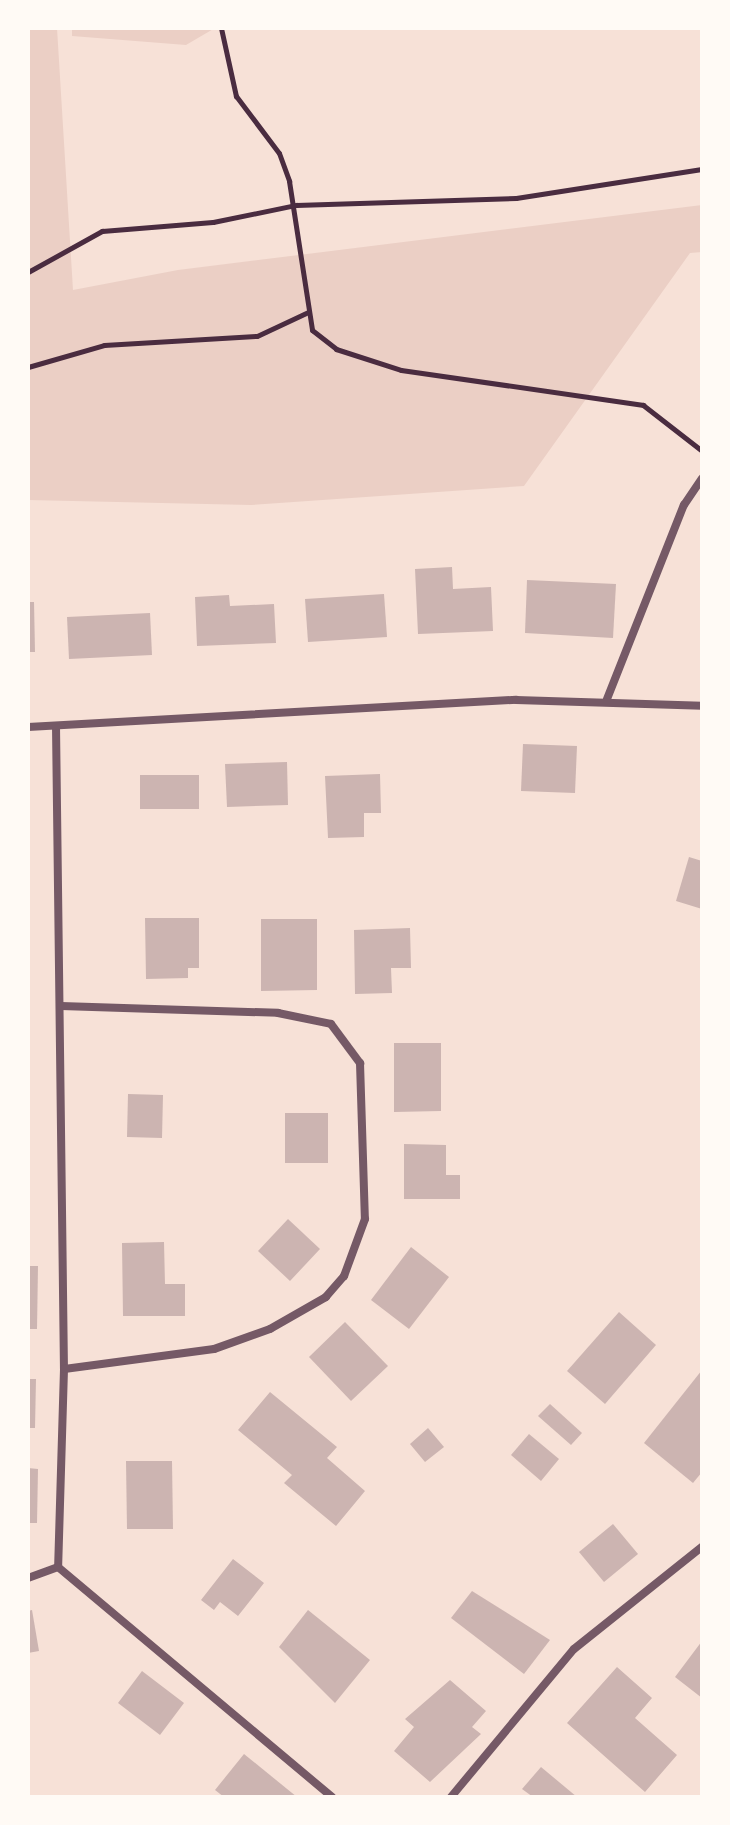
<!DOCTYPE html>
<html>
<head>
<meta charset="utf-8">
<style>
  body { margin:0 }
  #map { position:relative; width:730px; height:1825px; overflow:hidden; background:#f7e1d7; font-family:"DejaVu Sans",sans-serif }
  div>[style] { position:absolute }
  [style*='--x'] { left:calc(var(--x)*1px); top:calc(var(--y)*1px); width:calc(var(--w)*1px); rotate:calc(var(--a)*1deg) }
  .green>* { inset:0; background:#ebcfc5 }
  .building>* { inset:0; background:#ccb4b1 }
  .path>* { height:5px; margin:-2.5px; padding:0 2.5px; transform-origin:2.5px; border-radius:2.5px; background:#4a2c40 }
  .minor>* { height:8px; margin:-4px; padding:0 4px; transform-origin:4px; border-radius:4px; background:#755966 }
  span { translate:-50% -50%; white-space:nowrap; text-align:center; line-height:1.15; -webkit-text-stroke:8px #fffaf5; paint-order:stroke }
  .frame { position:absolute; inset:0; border:30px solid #fffaf5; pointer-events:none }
</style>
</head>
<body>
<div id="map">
  <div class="green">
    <i style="clip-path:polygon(28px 28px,57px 28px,73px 290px,178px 270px,702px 205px,702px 252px,690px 253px,524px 486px,251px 505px,28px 500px)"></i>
    <i style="clip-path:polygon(72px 28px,215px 28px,186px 45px,72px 36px)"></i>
  </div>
  <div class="building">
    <i style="clip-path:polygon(452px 567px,453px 589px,491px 587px,493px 631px,418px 634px,415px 569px)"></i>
    <i style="clip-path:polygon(527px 580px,616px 584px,613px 638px,525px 633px)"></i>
    <i style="clip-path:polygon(384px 594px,387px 637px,308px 642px,305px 599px)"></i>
    <i style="clip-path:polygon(229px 595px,230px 606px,274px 604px,276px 643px,197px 646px,195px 597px)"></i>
    <i style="clip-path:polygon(28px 602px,34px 602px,35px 652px,28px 652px)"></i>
    <i style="clip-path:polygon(150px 613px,152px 655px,69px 659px,67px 617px)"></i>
    <i style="clip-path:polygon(523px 744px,577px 746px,575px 793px,521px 791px)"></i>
    <i style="clip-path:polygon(287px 762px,288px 805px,227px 807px,225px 764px)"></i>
    <i style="clip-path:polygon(380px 774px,381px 813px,364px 813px,364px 837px,328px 838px,325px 776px)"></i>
    <i style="clip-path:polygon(140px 775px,199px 775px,199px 809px,140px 809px)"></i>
    <i style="clip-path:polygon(689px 857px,702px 861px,702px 909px,676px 901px)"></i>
    <i style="clip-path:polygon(145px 918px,199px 918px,199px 968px,188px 968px,188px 978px,146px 979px)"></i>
    <i style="clip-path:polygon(261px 919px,317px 919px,317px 990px,261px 991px)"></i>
    <i style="clip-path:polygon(410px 928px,411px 968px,391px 968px,392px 993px,355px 994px,354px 930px)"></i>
    <i style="clip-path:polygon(394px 1043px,441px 1043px,441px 1111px,394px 1112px)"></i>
    <i style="clip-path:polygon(128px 1094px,163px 1095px,162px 1138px,127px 1137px)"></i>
    <i style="clip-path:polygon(285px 1113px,328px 1113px,328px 1163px,285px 1163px)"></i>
    <i style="clip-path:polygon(404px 1144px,446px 1145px,446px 1175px,460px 1175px,460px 1199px,404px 1199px)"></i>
    <i style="clip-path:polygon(288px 1219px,320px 1249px,290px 1281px,258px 1251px)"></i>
    <i style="clip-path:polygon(164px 1242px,165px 1284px,185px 1284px,185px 1316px,123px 1316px,122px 1243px)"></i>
    <i style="clip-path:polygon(411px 1247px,449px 1277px,409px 1329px,371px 1300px)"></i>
    <i style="clip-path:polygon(28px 1266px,38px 1266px,37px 1329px,28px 1329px)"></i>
    <i style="clip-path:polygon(619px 1312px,656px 1345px,605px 1404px,567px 1371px)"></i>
    <i style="clip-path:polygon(345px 1322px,388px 1366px,351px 1401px,309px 1357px)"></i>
    <i style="clip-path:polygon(702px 1370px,702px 1472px,693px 1483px,644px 1443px)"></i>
    <i style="clip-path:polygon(28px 1379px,36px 1379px,35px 1428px,28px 1428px)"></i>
    <i style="clip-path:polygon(270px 1392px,337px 1447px,327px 1458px,365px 1491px,336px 1526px,284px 1483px,292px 1475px,238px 1430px)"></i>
    <i style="clip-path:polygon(550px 1404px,582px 1433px,571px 1445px,538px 1416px)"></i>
    <i style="clip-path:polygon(428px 1428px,444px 1447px,425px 1462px,410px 1444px)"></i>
    <i style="clip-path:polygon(529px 1434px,559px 1459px,541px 1481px,511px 1455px)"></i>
    <i style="clip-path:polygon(126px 1461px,172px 1461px,173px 1529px,127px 1529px)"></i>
    <i style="clip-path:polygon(28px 1468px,38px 1469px,37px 1523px,28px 1523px)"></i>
    <i style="clip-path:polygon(613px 1524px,638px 1554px,604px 1582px,579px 1552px)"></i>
    <i style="clip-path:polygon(233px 1559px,264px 1583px,238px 1616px,220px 1602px,214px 1610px,201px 1600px)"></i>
    <i style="clip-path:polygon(472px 1591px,550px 1640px,524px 1674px,451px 1618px)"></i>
    <i style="clip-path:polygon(32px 1610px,39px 1651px,28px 1653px,28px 1611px)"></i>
    <i style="clip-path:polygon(308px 1610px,370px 1660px,335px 1703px,279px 1647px)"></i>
    <i style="clip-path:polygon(702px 1641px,702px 1698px,675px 1677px)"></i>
    <i style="clip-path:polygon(617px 1667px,652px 1698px,635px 1718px,677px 1755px,645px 1792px,567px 1723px)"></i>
    <i style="clip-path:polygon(142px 1671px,184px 1703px,160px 1735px,118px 1703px)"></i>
    <i style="clip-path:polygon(450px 1680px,486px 1711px,472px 1727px,481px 1734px,430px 1782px,394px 1751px,414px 1727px,405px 1719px)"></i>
    <i style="clip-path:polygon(244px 1754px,297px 1797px,224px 1797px,215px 1790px)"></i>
    <i style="clip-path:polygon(541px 1767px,577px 1797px,533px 1797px,522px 1789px)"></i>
  </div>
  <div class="path">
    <i style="--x:221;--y:28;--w:70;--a:77.6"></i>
    <i style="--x:236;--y:96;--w:71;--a:53"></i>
    <i style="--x:279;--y:153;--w:30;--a:70"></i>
    <i style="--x:289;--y:181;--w:151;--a:81.2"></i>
    <i style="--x:312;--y:330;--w:31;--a:38"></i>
    <i style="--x:336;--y:349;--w:68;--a:17.9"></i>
    <i style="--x:401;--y:370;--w:245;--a:8.2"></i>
    <i style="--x:643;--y:405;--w:75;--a:37.9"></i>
    <i style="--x:28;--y:272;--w:85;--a:-29"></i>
    <i style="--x:102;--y:231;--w:111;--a:-4.6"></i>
    <i style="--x:213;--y:222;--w:85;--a:-11.6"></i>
    <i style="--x:296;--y:205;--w:220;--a:-1.8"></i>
    <i style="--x:516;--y:198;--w:188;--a:-8.9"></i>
    <i style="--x:28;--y:367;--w:79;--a:-16.1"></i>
    <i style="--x:104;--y:345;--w:153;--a:-3.4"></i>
    <i style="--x:257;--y:336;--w:56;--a:-25.2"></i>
  </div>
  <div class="minor">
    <i style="--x:607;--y:699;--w:209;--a:-68.4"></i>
    <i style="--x:684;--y:505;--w:32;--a:-56"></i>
    <i style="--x:56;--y:726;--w:643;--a:89.29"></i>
    <i style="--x:64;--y:1369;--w:198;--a:91.7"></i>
    <i style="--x:28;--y:727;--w:489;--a:-3.2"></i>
    <i style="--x:516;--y:700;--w:186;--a:1.8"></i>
    <i style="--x:61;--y:1006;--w:217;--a:1.8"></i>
    <i style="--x:278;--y:1013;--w:54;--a:11.7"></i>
    <i style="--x:331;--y:1024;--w:49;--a:53.4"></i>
    <i style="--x:360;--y:1063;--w:156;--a:88.2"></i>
    <i style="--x:365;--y:1219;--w:61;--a:110.2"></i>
    <i style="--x:344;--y:1276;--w:28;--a:131"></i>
    <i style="--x:326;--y:1297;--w:64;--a:150.3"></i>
    <i style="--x:270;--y:1329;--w:59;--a:160.3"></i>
    <i style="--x:214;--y:1349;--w:151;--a:172.4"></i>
    <i style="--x:28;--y:1578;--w:32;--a:-20"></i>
    <i style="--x:58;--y:1567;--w:358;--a:40"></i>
    <i style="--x:451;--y:1797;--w:192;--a:-50.3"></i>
    <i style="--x:574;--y:1649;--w:164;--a:-38.6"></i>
  </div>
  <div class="frame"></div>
</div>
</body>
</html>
